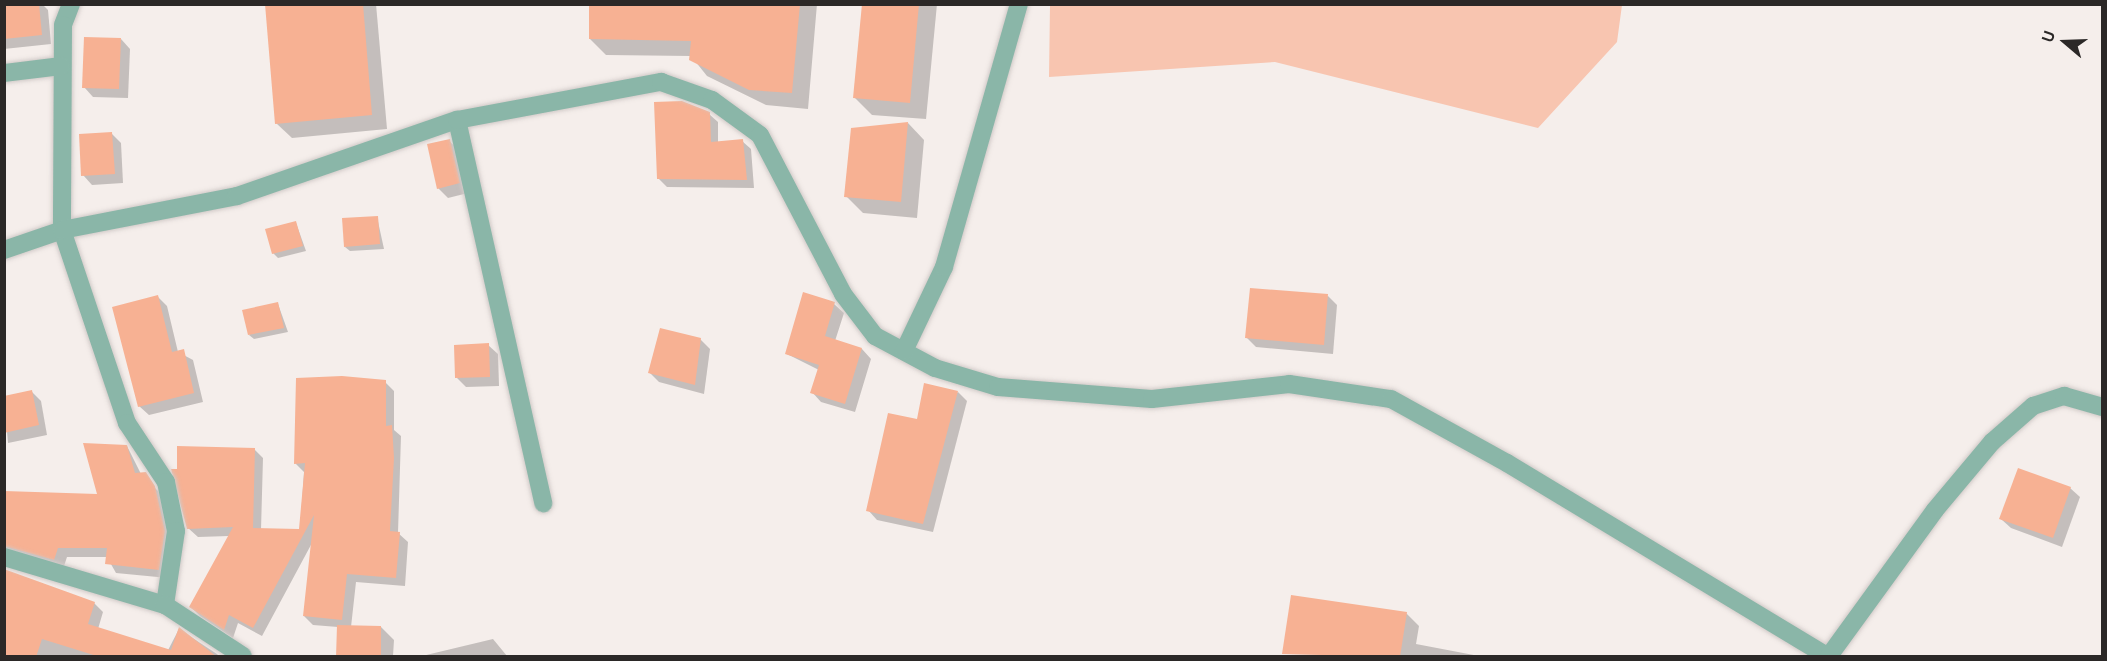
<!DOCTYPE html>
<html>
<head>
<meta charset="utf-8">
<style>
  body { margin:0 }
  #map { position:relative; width:2107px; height:661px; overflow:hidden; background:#f5eeeb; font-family:Ubuntu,sans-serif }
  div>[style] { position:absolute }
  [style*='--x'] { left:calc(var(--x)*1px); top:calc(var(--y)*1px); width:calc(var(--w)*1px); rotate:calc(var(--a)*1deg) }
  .green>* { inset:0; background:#f8c5b0 }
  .shadow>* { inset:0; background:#0003 }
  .building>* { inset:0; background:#f7b193 }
  .roads { filter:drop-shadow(0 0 2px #d1cac8) drop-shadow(0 0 2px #d1cac8) }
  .minor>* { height:18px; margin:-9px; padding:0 9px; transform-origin:9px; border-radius:9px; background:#8ab6a8 }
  span { translate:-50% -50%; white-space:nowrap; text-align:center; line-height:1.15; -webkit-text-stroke:4.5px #f5eeeb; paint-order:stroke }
  .frame { position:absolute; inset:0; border:6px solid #2b2827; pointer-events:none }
  .north { position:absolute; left:2035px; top:12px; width:60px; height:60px; -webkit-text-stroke:4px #f5eeeb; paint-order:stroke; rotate:289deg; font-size:16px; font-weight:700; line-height:24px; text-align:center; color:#2b2827 }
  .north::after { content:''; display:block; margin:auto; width:21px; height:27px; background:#2b2827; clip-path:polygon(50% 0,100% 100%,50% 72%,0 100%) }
</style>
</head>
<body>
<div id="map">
  <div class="green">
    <i style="clip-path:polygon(1050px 5px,1050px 4px,1622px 5px,1617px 42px,1538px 128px,1275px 62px,1049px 77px)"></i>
  </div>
  <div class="shadow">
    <i style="clip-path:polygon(4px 4px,42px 4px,48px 10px,51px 44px,4px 49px)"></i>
    <i style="clip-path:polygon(266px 4px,376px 4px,387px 129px,292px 138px,276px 123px)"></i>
    <i style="clip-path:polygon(590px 4px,817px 4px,808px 109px,766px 105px,707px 76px,691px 56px,606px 55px,590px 39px)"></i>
    <i style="clip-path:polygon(864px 4px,937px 4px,926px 119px,872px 115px,855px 98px)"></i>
    <i style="clip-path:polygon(121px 39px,130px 49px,128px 98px,93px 97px,84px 87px)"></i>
    <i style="clip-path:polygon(709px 114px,718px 122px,718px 143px,742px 141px,751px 149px,754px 188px,667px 187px,658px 178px)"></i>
    <i style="clip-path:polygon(908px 123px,924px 140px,917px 218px,863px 213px,846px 196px)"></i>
    <i style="clip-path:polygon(112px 134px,121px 143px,123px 183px,92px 185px,83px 175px)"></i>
    <i style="clip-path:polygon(449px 141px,459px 150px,468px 193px,448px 198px,438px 188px)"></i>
    <i style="clip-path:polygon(377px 217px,384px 249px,350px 251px,345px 247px)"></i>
    <i style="clip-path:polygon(296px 223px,306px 251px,278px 258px,273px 253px)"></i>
    <i style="clip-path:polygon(1328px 296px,1337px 305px,1333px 354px,1256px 347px,1247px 338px)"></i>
    <i style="clip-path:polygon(158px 297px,167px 306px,178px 352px,193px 360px,203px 402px,149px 415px,139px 406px)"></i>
    <i style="clip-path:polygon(278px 304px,288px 332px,254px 339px,249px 335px)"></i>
    <i style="clip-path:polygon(834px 304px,844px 313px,835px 341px,862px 349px,871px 359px,855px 412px,821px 402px,812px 392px,819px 370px,787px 354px)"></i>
    <i style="clip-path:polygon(700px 339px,710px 349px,704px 394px,659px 382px,650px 373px)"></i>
    <i style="clip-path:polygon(488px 345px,498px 354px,499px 386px,466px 387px,457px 378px)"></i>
    <i style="clip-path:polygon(385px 382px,394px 391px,394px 430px,401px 436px,398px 533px,408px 542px,405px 586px,356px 582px,351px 627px,381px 627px,394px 640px,393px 656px,338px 656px,338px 627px,313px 625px,304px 616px,312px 543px,262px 636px,238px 623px,233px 638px,200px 616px,191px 607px,229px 536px,198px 537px,188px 528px,254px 449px,263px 458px,261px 530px,300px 531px,304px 472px,295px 463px)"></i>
    <i style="clip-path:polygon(31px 391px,41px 401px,47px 435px,8px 443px,4px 397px)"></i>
    <i style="clip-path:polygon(958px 392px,967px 401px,933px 532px,877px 520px,868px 510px,918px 421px)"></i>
    <i style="clip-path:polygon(127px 446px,141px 474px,164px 497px,173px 542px,168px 578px,116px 573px,107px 557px,67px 557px,63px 569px,4px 566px,4px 492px,99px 495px)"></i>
    <i style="clip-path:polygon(2070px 488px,2080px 497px,2062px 547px,2011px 528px,2001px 519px)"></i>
    <i style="clip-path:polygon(4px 570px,94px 603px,103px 612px,98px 629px,160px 656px,4px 656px)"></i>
    <i style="clip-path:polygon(1406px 613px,1419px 626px,1416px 644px,1479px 656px,1284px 654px)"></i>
    <i style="clip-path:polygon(179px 629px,217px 654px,219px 656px,165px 656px)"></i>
    <i style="clip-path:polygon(493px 639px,507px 656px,422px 656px)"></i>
  </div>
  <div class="building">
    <i style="clip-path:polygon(4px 4px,39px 4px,42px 35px,4px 39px)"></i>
    <i style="clip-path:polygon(265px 4px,363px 4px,372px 115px,275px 124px)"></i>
    <i style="clip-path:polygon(589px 4px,800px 4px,792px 93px,749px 90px,689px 60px,691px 41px,589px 39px)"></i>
    <i style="clip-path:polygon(862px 4px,919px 4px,910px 103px,853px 98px)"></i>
    <i style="clip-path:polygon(84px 37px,121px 38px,119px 89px,82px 88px)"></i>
    <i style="clip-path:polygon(682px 101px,710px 112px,711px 142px,743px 139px,747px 180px,657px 179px,654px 102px)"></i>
    <i style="clip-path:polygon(908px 122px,901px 202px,844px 197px,851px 128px)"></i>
    <i style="clip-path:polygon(112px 132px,115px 174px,81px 176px,79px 134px)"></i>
    <i style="clip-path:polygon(450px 139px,460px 183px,437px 189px,427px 144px)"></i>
    <i style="clip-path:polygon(378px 216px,380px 244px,344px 247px,342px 218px)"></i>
    <i style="clip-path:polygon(296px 221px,303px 246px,272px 254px,265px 229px)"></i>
    <i style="clip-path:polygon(1250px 288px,1328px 294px,1324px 345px,1245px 338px)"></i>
    <i style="clip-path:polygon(803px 292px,835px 302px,825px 336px,862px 348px,845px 404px,810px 393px,819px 365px,785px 354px)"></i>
    <i style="clip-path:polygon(158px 295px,172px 352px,184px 349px,194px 393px,138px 407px,112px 307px)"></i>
    <i style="clip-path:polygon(278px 302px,284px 328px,248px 335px,242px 310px)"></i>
    <i style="clip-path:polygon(660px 328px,701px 338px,695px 385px,648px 373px)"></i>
    <i style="clip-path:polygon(489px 343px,490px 377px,455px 378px,454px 345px)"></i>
    <i style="clip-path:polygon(342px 376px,386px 380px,386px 426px,392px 425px,394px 458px,390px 531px,400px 532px,396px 578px,347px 574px,342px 620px,303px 616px,314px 515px,253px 628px,229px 615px,224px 630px,189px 607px,233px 527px,187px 529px,171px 469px,177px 469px,177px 446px,255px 448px,253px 528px,299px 529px,305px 463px,294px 464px,296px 378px)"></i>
    <i style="clip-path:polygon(924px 383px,958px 391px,923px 524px,866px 511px,888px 413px,917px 419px)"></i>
    <i style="clip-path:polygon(32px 390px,39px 425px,4px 433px,4px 396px)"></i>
    <i style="clip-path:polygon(83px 443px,127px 445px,135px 473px,146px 472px,155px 486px,165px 531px,159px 570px,105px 564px,107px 548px,58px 548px,54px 560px,4px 546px,4px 491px,97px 494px)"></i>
    <i style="clip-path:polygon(2018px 468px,2071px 487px,2053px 538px,1999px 519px)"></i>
    <i style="clip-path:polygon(4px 569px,95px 602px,88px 624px,171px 650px,179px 627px,217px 657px,100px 657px,42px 639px,36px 657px,4px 657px)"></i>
    <i style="clip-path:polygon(1291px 595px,1407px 612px,1400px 657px,1282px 654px)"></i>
    <i style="clip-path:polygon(337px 625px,381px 626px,381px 657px,336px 657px)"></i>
  </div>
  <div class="roads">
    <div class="minor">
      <i style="--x:71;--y:4;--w:22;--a:111"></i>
      <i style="--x:63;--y:25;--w:205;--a:90.3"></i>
      <i style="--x:62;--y:230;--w:204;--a:71.4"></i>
      <i style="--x:127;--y:423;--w:71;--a:56.5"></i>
      <i style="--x:166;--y:482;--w:50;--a:78.5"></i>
      <i style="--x:176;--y:531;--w:75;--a:98.5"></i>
      <i style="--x:4;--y:73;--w:57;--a:-7"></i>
      <i style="--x:457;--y:120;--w:393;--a:77.3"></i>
      <i style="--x:4;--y:250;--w:61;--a:-19"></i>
      <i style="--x:62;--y:230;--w:178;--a:-11"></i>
      <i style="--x:237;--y:196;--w:233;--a:-19.1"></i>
      <i style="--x:457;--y:120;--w:208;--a:-10.6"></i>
      <i style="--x:661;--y:82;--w:54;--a:19.4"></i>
      <i style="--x:712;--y:100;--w:59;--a:36.1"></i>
      <i style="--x:760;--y:135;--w:179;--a:62.4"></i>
      <i style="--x:843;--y:294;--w:53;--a:52.7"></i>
      <i style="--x:875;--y:336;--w:68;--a:28.1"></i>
      <i style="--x:935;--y:368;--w:66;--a:16.8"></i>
      <i style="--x:998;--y:387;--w:154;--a:4.5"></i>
      <i style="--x:1152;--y:399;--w:138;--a:-6.2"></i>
      <i style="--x:1289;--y:384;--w:103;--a:8.4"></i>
      <i style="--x:1391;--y:399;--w:132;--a:28.9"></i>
      <i style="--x:1507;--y:463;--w:374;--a:31.1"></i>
      <i style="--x:904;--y:351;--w:93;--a:-64.5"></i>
      <i style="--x:944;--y:267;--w:273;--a:-74.1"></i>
      <i style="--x:4;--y:557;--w:168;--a:16.6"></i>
      <i style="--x:165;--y:605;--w:93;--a:33.2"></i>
      <i style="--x:1829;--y:656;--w:180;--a:-54"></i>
      <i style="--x:1935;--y:510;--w:89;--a:-50"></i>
      <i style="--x:1992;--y:442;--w:55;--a:-41.3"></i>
      <i style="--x:2033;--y:406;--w:33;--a:-18"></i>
      <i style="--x:2064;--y:396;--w:40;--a:16"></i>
    </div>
  </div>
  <div class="frame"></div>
  <div class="north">U</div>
</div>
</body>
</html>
